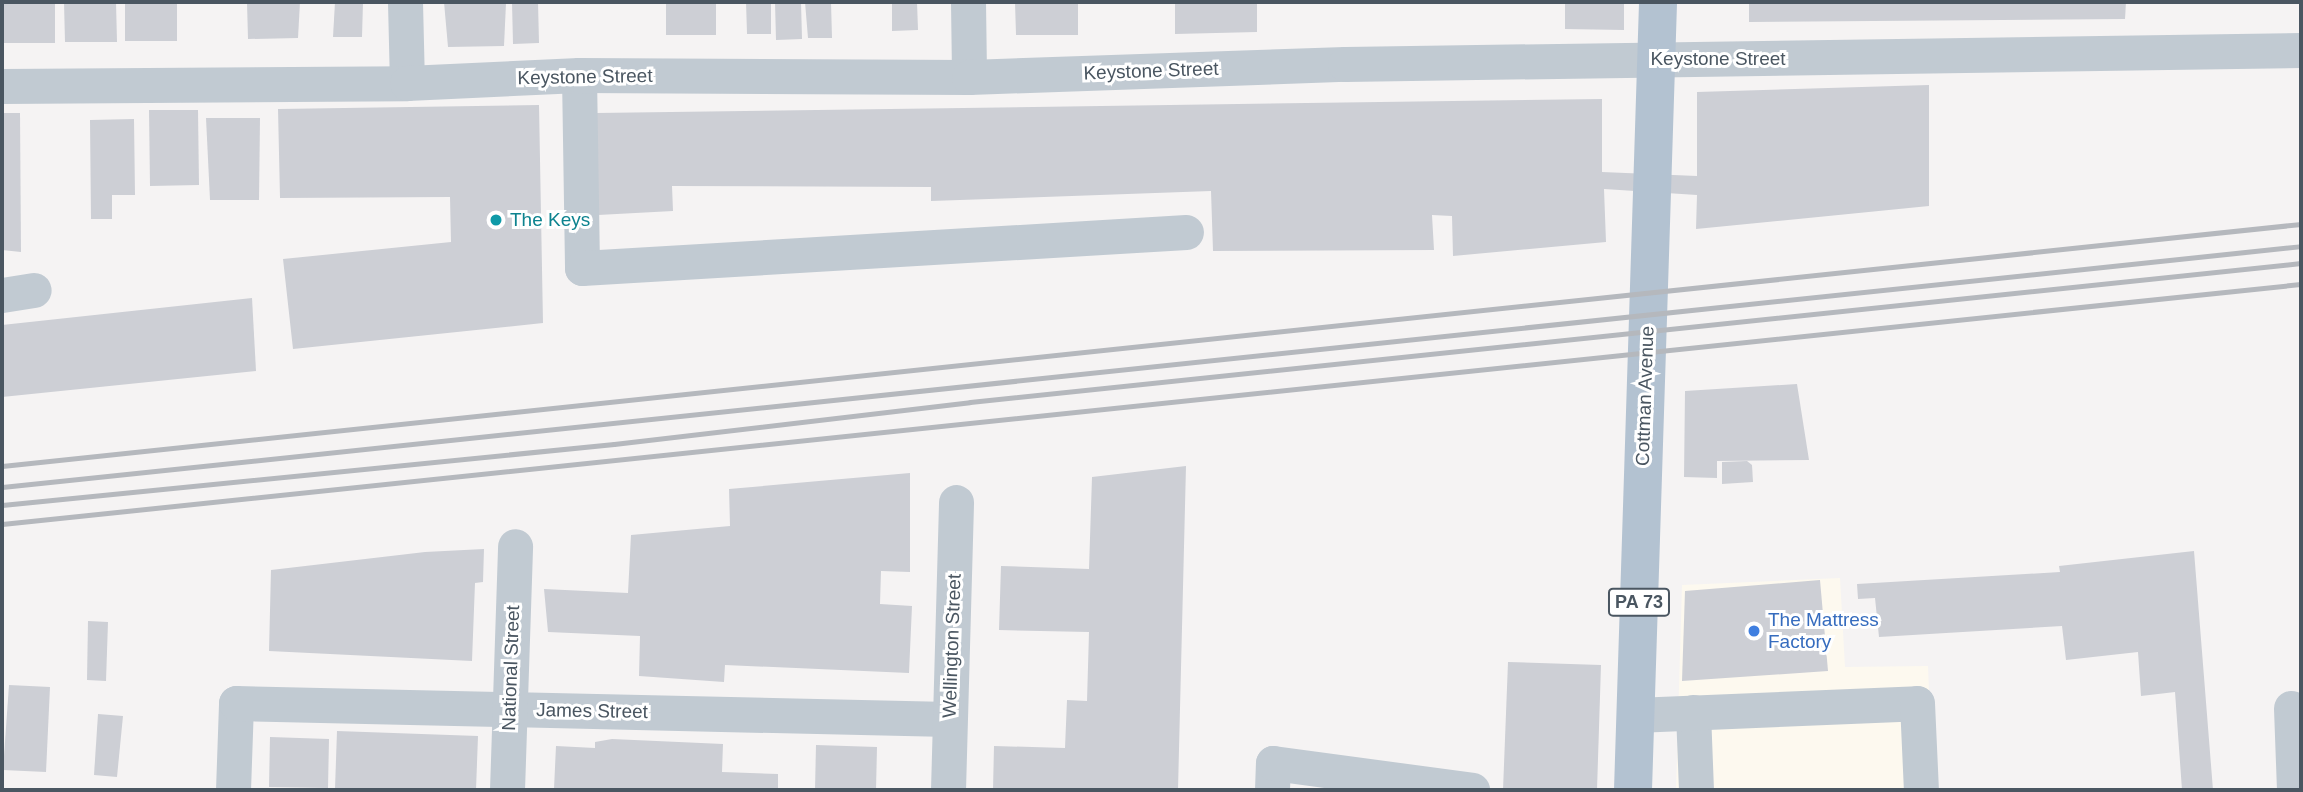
<!DOCTYPE html>
<html>
<head>
<meta charset="utf-8">
<style>
  body { margin:0 }
  #map { position:relative; width:2303px; height:792px; overflow:hidden; background:#f5f3f3; font-family:Arial,sans-serif }
  div>[style] { position:absolute }
  [style*='--x'] { left:calc(var(--x)*1px); top:calc(var(--y)*1px); width:calc(var(--w)*1px); rotate:calc(var(--a)*1deg) }
  .commercial>* { inset:0; background:#fdf9ef }
  .building>* { inset:0; background:#cdcfd5 }
  .minor>* { height:35px; margin:-17.5px; padding:0 17.5px; transform-origin:17.5px; border-radius:17.5px; background:#c1cad2 }
  .major>* { height:38px; margin:-19px; padding:0 19px; transform-origin:19px; border-radius:19px; background:#b3c2d1 }
  .rail>* { height:5px; margin:-2.5px; padding:0 2.5px; transform-origin:2.5px; border-radius:2.5px; background:#b5b8bd }
  .dots>* { width:19px; height:19px; translate:-50% -50%; box-sizing:border-box; border:4px solid #fff; border-radius:50% }
  span { translate:-50% -50%; white-space:nowrap; text-align:center; line-height:1.15; -webkit-text-stroke:6px #fff; paint-order:stroke }
  .shield-label span { padding:2px 5px; background:#fff; border:2px solid; border-radius:5px; -webkit-text-stroke-width:0 }
  .shield-label { font-size:18px; color:#4a5661; font-weight:700 }
  .street-label { font-size:19px; color:#4a5661 }
  .culture-label { font-size:19px; color:#0d838f }
  .left { translate:0 -50%; text-align:left }
  .shop-label { font-size:19px; color:#366cbe }
  .frame { position:absolute; inset:0; border:4px solid #4a5661; pointer-events:none }
</style>
</head>
<body>
<div id="map">
  <div class="commercial">
    <i style="clip-path:polygon(1840px 578px,1845px 667px,1928px 666px,1933px 790px,1676px 790px,1682px 585px)"></i>
  </div>
  <div class="building">
    <i style="clip-path:polygon(3px 2px,55px 2px,55px 43px,4px 43px)"></i>
    <i style="clip-path:polygon(64px 2px,116px 2px,117px 42px,65px 42px)"></i>
    <i style="clip-path:polygon(125px 2px,177px 2px,177px 41px,125px 41px)"></i>
    <i style="clip-path:polygon(247px 2px,300px 2px,298px 38px,248px 39px)"></i>
    <i style="clip-path:polygon(335px 2px,363px 2px,362px 37px,333px 37px)"></i>
    <i style="clip-path:polygon(444px 2px,506px 3px,504px 46px,448px 47px)"></i>
    <i style="clip-path:polygon(512px 2px,538px 2px,539px 43px,513px 44px)"></i>
    <i style="clip-path:polygon(666px 2px,716px 2px,716px 35px,666px 35px)"></i>
    <i style="clip-path:polygon(746px 2px,771px 2px,771px 34px,747px 34px)"></i>
    <i style="clip-path:polygon(775px 2px,801px 2px,802px 39px,776px 40px)"></i>
    <i style="clip-path:polygon(805px 2px,831px 2px,832px 38px,808px 38px)"></i>
    <i style="clip-path:polygon(892px 2px,917px 2px,918px 30px,892px 31px)"></i>
    <i style="clip-path:polygon(1015px 2px,1078px 2px,1078px 35px,1016px 35px)"></i>
    <i style="clip-path:polygon(1175px 2px,1257px 2px,1257px 32px,1175px 34px)"></i>
    <i style="clip-path:polygon(1565px 2px,1624px 2px,1624px 30px,1565px 29px)"></i>
    <i style="clip-path:polygon(1749px 2px,2126px 2px,2125px 19px,1749px 22px)"></i>
    <i style="clip-path:polygon(1929px 85px,1929px 206px,1696px 229px,1697px 195px,1604px 189px,1606px 242px,1453px 256px,1452px 216px,1432px 215px,1434px 250px,1213px 251px,1211px 191px,931px 201px,931px 187px,672px 186px,673px 211px,598px 215px,596px 113px,1602px 99px,1602px 172px,1697px 176px,1697px 92px)"></i>
    <i style="clip-path:polygon(539px 105px,543px 323px,293px 349px,283px 259px,451px 242px,450px 197px,280px 198px,278px 109px)"></i>
    <i style="clip-path:polygon(149px 110px,198px 110px,199px 185px,150px 186px)"></i>
    <i style="clip-path:polygon(2px 113px,20px 113px,21px 252px,2px 250px)"></i>
    <i style="clip-path:polygon(206px 118px,260px 118px,259px 200px,210px 200px)"></i>
    <i style="clip-path:polygon(134px 119px,135px 195px,112px 195px,112px 219px,91px 219px,90px 120px)"></i>
    <i style="clip-path:polygon(252px 298px,256px 371px,2px 397px,2px 325px)"></i>
    <i style="clip-path:polygon(1797px 384px,1809px 460px,1717px 461px,1717px 478px,1684px 477px,1685px 391px)"></i>
    <i style="clip-path:polygon(1747px 461px,1752px 465px,1753px 482px,1722px 484px,1722px 462px)"></i>
    <i style="clip-path:polygon(1186px 466px,1178px 790px,993px 790px,994px 746px,1065px 748px,1067px 700px,1087px 701px,1089px 632px,999px 630px,1001px 566px,1089px 569px,1092px 477px)"></i>
    <i style="clip-path:polygon(910px 473px,910px 572px,881px 571px,880px 604px,912px 606px,909px 673px,725px 665px,724px 682px,639px 676px,640px 636px,548px 632px,544px 589px,628px 593px,631px 535px,730px 526px,729px 489px)"></i>
    <i style="clip-path:polygon(484px 549px,483px 582px,475px 583px,472px 661px,269px 651px,271px 570px,425px 552px)"></i>
    <i style="clip-path:polygon(2194px 551px,2213px 790px,2182px 790px,2175px 692px,2141px 696px,2138px 652px,2066px 660px,2062px 626px,1879px 637px,1875px 598px,1858px 599px,1857px 584px,2060px 572px,2059px 566px)"></i>
    <i style="clip-path:polygon(1820px 580px,1828px 671px,1682px 681px,1685px 591px)"></i>
    <i style="clip-path:polygon(88px 621px,108px 622px,106px 681px,87px 680px)"></i>
    <i style="clip-path:polygon(1508px 662px,1601px 665px,1597px 790px,1503px 790px)"></i>
    <i style="clip-path:polygon(9px 685px,50px 687px,46px 772px,3px 770px)"></i>
    <i style="clip-path:polygon(98px 714px,123px 716px,117px 777px,94px 775px)"></i>
    <i style="clip-path:polygon(337px 731px,478px 736px,476px 790px,335px 789px)"></i>
    <i style="clip-path:polygon(270px 737px,329px 739px,328px 788px,269px 787px)"></i>
    <i style="clip-path:polygon(612px 739px,723px 744px,722px 772px,778px 774px,778px 790px,554px 789px,556px 746px,595px 748px,595px 742px)"></i>
    <i style="clip-path:polygon(816px 745px,877px 747px,876px 790px,815px 790px)"></i>
  </div>
  <div class="minor">
    <i style="--x:405;--y:2;--w:81;--a:88.6"></i>
    <i style="--x:968;--y:2;--w:75;--a:89.2"></i>
    <i style="--x:579;--y:75;--w:193;--a:89.1"></i>
    <i style="--x:582;--y:268;--w:605;--a:-3.41"></i>
    <i style="--x:2;--y:86;--w:405;--a:-0.4"></i>
    <i style="--x:407;--y:83;--w:172;--a:-2.7"></i>
    <i style="--x:579;--y:75;--w:390;--a:0.3"></i>
    <i style="--x:969;--y:77;--w:376;--a:-2"></i>
    <i style="--x:1345;--y:64;--w:956;--a:-0.84"></i>
    <i style="--x:2;--y:295;--w:32;--a:-9"></i>
    <i style="--x:2291;--y:708;--w:82;--a:87.9"></i>
    <i style="--x:1693;--y:712;--w:78;--a:87.8"></i>
    <i style="--x:1635;--y:715;--w:282;--a:-2.4"></i>
    <i style="--x:1917;--y:703;--w:87;--a:87.4"></i>
    <i style="--x:233;--y:790;--w:87;--a:-88"></i>
    <i style="--x:236;--y:703;--w:713;--a:1.29"></i>
    <i style="--x:507;--y:790;--w:244;--a:-88.1"></i>
    <i style="--x:948;--y:790;--w:288;--a:-88.4"></i>
    <i style="--x:1272;--y:790;--w:27;--a:-88"></i>
    <i style="--x:1273;--y:763;--w:201;--a:7.7"></i>
  </div>
  <div class="major">
    <i style="--x:1633;--y:790;--w:788;--a:-88.18"></i>
  </div>
  <div class="rail">
    <i style="--x:2;--y:466;--w:2312;--a:-6.01"></i>
    <i style="--x:2;--y:487;--w:2312;--a:-5.98"></i>
    <i style="--x:2;--y:505;--w:615;--a:-5.69"></i>
    <i style="--x:614;--y:444;--w:358;--a:-6.7"></i>
    <i style="--x:970;--y:402;--w:1338;--a:-5.96"></i>
    <i style="--x:2;--y:524;--w:2311;--a:-5.96"></i>
  </div>
  <div class="dots">
    <i style="left:496px;top:220px;background:#0f9aa8"></i>
    <i style="left:1754px;top:631px;background:#3f7fe0"></i>
  </div>
  <div class="shield-label">
    <span style="left:1639px;top:602px">PA 73</span>
  </div>
  <div class="street-label">
    <span style="left:1718px;top:59px">Keystone Street</span>
    <span style="left:1151px;top:71px;rotate:-2deg">Keystone Street</span>
    <span style="left:585px;top:77px;rotate:-1deg">Keystone Street</span>
    <span style="left:1645px;top:396px;rotate:-88deg">Cottman Avenue</span>
    <span style="left:952px;top:646px;rotate:-88deg">Wellington Street</span>
    <span style="left:511px;top:668px;rotate:-88deg">National Street</span>
    <span style="left:592px;top:711px;rotate:1deg">James Street</span>
  </div>
  <div class="culture-label">
    <span class="left" style="left:510px;top:220px">The Keys</span>
  </div>
  <div class="shop-label">
    <span class="left" style="left:1768px;top:631px">The Mattress<br>Factory</span>
  </div>
  <div class="frame"></div>
</div>
</body>
</html>
